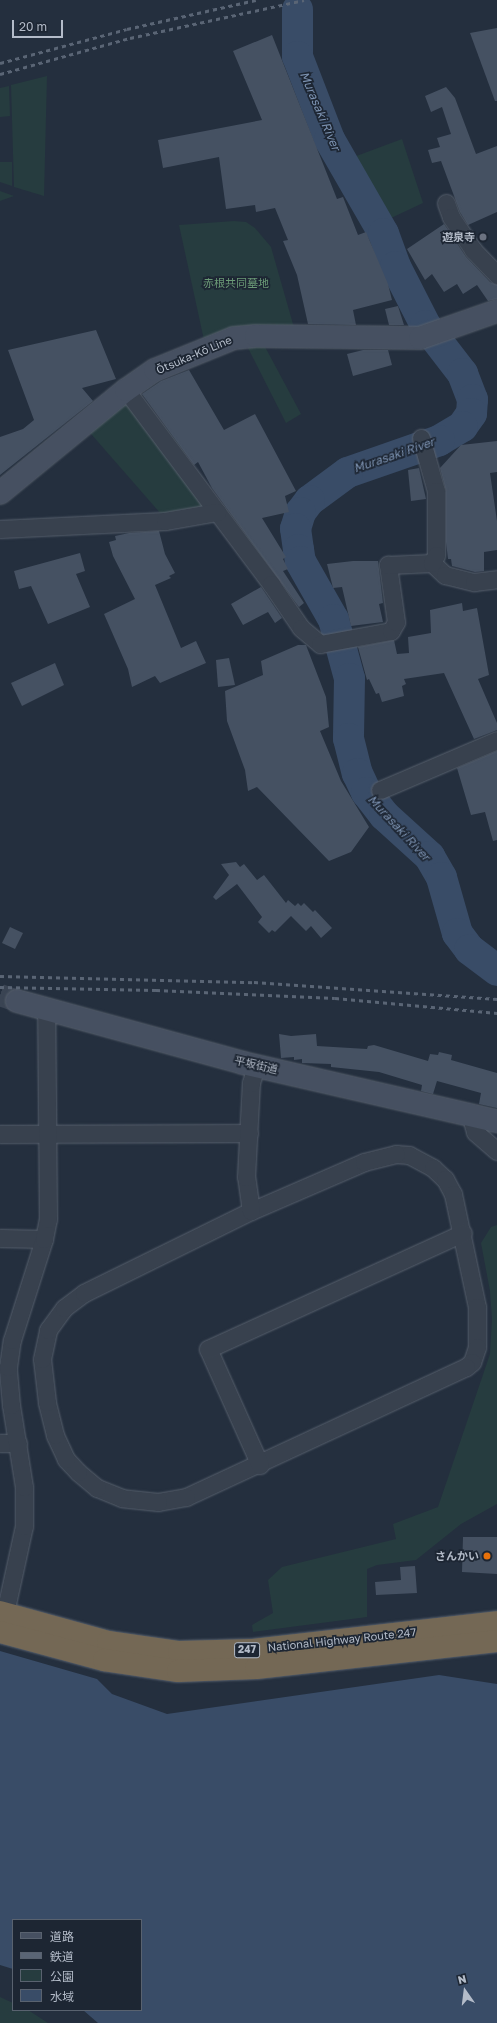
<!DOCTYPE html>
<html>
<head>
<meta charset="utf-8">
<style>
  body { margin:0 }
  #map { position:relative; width:497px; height:2023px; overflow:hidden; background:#242f3e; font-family:"Golos Text","Noto Sans JP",sans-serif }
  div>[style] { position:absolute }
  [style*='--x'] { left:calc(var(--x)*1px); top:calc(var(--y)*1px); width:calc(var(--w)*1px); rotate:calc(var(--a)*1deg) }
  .green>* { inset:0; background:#263c3f }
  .water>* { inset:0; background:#394c67 }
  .river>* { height:31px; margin:-15.5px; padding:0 15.5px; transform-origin:15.5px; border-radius:15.5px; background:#394c67 }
  .building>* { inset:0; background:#455162 }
  .secondary-tunnel>* { height:22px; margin-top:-11px; transform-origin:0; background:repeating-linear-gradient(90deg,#3a4453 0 22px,transparent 0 33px) }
  .roads { filter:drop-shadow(0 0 1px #565f6c) drop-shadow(0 0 1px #565f6c) }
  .street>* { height:17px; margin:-8.5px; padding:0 8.5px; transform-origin:8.5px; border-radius:8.5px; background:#38414e }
  .secondary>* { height:22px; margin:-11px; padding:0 11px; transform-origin:11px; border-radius:11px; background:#465061 }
  .highway>* { height:22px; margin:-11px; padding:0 11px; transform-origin:11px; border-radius:11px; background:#746855 }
  .rail>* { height:3px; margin-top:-1.5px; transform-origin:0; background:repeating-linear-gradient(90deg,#5a6575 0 4px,transparent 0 8px) }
  .dots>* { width:11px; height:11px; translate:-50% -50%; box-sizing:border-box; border:2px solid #1d2633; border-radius:50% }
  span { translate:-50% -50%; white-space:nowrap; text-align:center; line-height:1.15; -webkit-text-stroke:3.5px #1d2633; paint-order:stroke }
  .shield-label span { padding:1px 3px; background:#1d2633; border:1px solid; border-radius:3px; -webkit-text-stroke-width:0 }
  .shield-label { font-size:10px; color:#b4bcc9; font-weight:700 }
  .poi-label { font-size:11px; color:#b4bcc9; font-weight:700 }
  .right { translate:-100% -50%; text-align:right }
  .park-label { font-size:11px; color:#6b9a76 }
  .street-label { font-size:11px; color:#b4bcc9 }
  .water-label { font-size:12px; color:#7c92b1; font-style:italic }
  .legend { position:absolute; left:12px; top:1919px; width:130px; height:92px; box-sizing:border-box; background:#1d2633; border:1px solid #59626f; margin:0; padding:5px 7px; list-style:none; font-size:12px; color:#b4bcc9 }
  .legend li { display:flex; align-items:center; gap:8px; height:20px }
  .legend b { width:20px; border:1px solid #59626f }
  .north { position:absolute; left:445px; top:1971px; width:40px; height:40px; -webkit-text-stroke:3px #1d2633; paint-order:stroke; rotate:346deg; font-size:11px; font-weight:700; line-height:16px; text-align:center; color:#b4bcc9 }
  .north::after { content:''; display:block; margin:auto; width:14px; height:18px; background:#b4bcc9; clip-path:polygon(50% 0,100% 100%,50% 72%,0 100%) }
  .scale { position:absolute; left:12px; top:20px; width:51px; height:18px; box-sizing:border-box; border:2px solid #b4bcc9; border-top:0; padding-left:5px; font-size:12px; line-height:14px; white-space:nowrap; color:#b4bcc9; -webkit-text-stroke:3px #1d2633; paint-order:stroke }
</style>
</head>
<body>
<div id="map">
  <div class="green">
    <i style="clip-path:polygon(47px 76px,44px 196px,14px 187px,11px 85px)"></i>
    <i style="clip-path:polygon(9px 86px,10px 116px,0 117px,0 88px)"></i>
    <i style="clip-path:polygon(402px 139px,423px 203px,389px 219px,351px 158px)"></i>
    <i style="clip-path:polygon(0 162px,12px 162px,12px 186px,0 182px)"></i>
    <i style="clip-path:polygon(0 191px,14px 196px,0 201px)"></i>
    <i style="clip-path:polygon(234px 221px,246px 222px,255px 228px,271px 247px,295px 331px,204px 340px,179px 225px)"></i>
    <i style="clip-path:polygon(263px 343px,301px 414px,286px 423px,246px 344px)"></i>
    <i style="clip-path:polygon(125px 396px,208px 506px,161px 514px,85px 427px)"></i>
    <i style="clip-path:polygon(497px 1225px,497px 1504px,461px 1524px,416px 1560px,377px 1565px,367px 1569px,367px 1617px,253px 1632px,252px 1625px,273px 1613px,268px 1580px,282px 1567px,396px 1539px,393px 1524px,438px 1507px,490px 1354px,492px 1319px,490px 1291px,481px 1243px,491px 1227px)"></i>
    <i style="clip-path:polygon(0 1997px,13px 2003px,13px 2010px,28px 2010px,48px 2023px,0 2023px)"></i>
  </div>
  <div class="water">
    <i style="clip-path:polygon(0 1651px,97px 1679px,112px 1694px,167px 1714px,439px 1675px,497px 1684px,497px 2023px,98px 2023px,83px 2010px,141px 2010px,141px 1920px,13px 1920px,13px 1969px,0 1965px)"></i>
  </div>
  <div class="river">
    <i style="--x:297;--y:9;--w:47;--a:90"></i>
    <i style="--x:297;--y:56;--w:89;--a:68.9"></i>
    <i style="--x:329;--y:139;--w:108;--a:60.1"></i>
    <i style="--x:383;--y:233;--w:35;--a:70"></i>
    <i style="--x:395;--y:266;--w:66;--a:63"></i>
    <i style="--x:425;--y:325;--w:61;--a:52.4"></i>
    <i style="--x:462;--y:373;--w:28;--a:69"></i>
    <i style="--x:472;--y:399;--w:14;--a:94"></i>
    <i style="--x:471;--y:413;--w:16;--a:125"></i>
    <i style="--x:462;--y:426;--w:27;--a:149"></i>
    <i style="--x:439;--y:440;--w:97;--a:160.8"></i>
    <i style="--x:347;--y:472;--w:47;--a:143.6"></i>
    <i style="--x:309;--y:500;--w:15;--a:127"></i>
    <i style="--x:300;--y:512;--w:17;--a:107"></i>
    <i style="--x:295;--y:528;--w:21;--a:82"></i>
    <i style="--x:298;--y:549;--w:12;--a:81"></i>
    <i style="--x:300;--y:561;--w:67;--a:60.4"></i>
    <i style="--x:333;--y:619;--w:61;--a:74.8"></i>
    <i style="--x:349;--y:678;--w:60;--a:91"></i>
    <i style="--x:348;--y:738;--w:36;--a:76"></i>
    <i style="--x:357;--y:773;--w:21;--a:65"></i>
    <i style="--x:366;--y:792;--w:29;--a:52"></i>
    <i style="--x:384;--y:815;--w:61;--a:42.3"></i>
    <i style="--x:429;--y:856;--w:24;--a:60"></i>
    <i style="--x:441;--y:877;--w:58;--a:74.1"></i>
    <i style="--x:457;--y:933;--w:20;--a:53"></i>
    <i style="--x:469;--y:949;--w:35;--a:37"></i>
  </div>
  <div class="building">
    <i style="clip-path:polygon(497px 28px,497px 101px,495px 101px,470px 33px)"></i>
    <i style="clip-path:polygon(272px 35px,337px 199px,343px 197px,358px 235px,366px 232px,388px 284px,392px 300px,353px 310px,356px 325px,308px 324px,297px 275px,283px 241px,288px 240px,275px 208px,256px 212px,255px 205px,226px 209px,219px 157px,163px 168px,158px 140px,262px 120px,233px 51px)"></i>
    <i style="clip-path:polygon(446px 87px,455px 98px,476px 154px,497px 146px,497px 212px,468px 225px,460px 212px,441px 161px,432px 163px,428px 150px,440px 147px,437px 138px,451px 134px,442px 107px,431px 112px,425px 96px)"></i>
    <i style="clip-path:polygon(444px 224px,466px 257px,490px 282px,497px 285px,497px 299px,488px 301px,477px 285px,463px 294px,457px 284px,444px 292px,432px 274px,425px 280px,407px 249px)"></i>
    <i style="clip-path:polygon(398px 306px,404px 325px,389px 325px,385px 309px)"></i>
    <i style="clip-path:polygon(96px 330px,116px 379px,82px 388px,93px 401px,0 475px,0 437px,23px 429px,34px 420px,8px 350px)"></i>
    <i style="clip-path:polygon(363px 350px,388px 350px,392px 365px,353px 376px,347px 354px)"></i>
    <i style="clip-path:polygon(189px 370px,224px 430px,255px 414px,296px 491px,285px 496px,289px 512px,262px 518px,286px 557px,283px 559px,288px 569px,283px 571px,304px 603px,299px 607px,212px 488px,198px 462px,194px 465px,142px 394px,161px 381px)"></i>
    <i style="clip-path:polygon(497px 441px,497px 472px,490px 473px,497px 521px,497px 550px,484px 552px,484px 571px,475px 572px,452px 566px,451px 559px,448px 559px,446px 542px,446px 491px,440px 468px,461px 445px)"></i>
    <i style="clip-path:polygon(419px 468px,426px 499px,411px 501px,408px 470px)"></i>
    <i style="clip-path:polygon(159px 531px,165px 554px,175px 573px,169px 576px,171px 578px,155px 585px,181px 648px,196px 641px,206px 663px,160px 683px,155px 676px,132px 687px,128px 669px,104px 614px,135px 599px,113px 556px,109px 542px,116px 540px,115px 536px,129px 533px)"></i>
    <i style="clip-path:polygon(80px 553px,85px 571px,76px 574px,90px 607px,48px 624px,31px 586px,19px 589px,14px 571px)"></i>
    <i style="clip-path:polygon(353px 561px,378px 561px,383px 603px,379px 604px,383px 622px,351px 626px,342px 587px,333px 588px,327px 564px)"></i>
    <i style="clip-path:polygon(261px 587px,282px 618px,275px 623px,268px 612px,243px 625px,231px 604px)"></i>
    <i style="clip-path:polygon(462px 603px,463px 611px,477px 608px,489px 675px,478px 679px,497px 723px,497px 730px,474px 739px,444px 673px,404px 679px,406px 684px,402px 686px,404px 696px,382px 702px,379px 693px,376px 694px,369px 679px,367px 680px,358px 647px,394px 640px,397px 654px,409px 653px,408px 637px,431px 633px,430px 610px)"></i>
    <i style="clip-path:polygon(298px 645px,306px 645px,326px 697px,329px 727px,320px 731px,341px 781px,369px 827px,351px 852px,329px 861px,257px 787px,248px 791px,245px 770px,227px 721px,225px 691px,263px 675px,261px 661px)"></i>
    <i style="clip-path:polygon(229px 658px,235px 685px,218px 687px,216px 660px)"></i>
    <i style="clip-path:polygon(55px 663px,64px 685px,22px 706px,11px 683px)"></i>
    <i style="clip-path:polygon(497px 751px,497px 840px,493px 841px,485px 812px,471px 815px,457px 768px)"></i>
    <i style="clip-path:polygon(236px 862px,240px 867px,244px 864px,257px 880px,264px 875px,286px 903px,288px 900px,295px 906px,298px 903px,301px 906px,304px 903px,313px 912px,315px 910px,332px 928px,321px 938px,311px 926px,306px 931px,291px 916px,275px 932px,272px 930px,269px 933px,258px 922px,262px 917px,237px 884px,216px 900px,213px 897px,229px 875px,221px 864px)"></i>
    <i style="clip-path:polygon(10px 927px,23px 933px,15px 949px,2px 943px)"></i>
    <i style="clip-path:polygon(279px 1034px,291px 1036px,316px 1034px,317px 1046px,367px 1049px,368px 1046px,374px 1045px,428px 1061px,430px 1054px,438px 1055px,439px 1052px,452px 1055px,451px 1060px,497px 1073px,497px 1108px,479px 1104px,481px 1093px,437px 1081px,433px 1094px,421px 1091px,422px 1085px,379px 1072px,331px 1067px,331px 1064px,302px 1063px,302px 1059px,294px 1060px,294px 1057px,281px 1058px)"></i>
    <i style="clip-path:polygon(463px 1537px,497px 1537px,497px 1574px,462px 1572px)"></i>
    <i style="clip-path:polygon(415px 1566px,417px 1593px,376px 1595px,375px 1582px,401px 1580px,400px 1567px)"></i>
  </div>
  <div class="secondary-tunnel">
    <i style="--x:0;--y:995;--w:18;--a:19"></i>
  </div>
  <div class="roads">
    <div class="street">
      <i style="--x:446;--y:203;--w:15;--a:70"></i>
      <i style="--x:451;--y:217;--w:40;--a:56"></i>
      <i style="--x:473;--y:250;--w:35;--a:46"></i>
      <i style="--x:126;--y:390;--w:242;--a:53.2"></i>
      <i style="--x:271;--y:584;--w:53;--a:55.7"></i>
      <i style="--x:301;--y:628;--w:25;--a:40"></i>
      <i style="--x:320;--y:644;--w:72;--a:-10.4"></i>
      <i style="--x:391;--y:631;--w:10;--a:-61"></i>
      <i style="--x:396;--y:622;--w:58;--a:-98"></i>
      <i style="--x:388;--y:565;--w:44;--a:-2.6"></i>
      <i style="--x:432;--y:563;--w:18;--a:43"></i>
      <i style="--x:445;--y:575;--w:30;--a:14"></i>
      <i style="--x:474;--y:582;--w:23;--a:-7"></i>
      <i style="--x:421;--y:438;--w:55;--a:74.2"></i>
      <i style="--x:436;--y:491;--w:64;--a:90"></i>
      <i style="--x:436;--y:555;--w:9;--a:117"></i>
      <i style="--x:0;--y:529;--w:165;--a:-2.8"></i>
      <i style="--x:165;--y:521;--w:53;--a:-9.8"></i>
      <i style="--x:380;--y:790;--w:127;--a:-23.1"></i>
      <i style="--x:470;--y:1114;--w:19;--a:74"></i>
      <i style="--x:475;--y:1132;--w:29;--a:41"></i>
      <i style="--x:0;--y:1134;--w:249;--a:-0.2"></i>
      <i style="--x:396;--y:1154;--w:13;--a:4"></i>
      <i style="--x:409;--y:1155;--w:27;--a:28"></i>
      <i style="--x:433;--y:1168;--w:16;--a:43"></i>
      <i style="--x:445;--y:1179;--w:17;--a:62"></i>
      <i style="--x:453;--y:1194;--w:116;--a:78"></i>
      <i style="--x:477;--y:1307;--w:40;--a:90"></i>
      <i style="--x:477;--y:1347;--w:16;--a:108"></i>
      <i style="--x:472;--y:1362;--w:8;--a:140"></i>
      <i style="--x:466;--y:1367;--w:309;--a:155.1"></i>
      <i style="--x:186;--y:1497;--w:28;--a:170"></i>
      <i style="--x:158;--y:1502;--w:36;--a:-174"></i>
      <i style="--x:122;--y:1498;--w:27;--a:-158"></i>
      <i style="--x:97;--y:1488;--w:25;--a:-140"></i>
      <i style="--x:78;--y:1472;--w:18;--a:-133"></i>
      <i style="--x:66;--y:1459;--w:26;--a:-115"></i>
      <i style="--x:55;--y:1435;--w:34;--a:-104"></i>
      <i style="--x:47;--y:1402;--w:43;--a:-96.6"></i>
      <i style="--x:42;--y:1359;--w:30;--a:-78"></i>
      <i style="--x:48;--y:1330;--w:27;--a:-54"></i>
      <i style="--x:64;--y:1308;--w:25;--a:-37"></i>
      <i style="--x:84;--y:1293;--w:186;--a:-26.2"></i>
      <i style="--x:251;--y:1211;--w:123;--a:-23.4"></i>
      <i style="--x:364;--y:1162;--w:33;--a:-14"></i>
      <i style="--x:251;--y:1211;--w:34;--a:-98"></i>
      <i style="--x:246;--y:1177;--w:94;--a:-87"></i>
      <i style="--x:251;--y:1083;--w:18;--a:-74"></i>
      <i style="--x:0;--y:1238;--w:44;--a:1.3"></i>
      <i style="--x:0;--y:1443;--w:18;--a:0"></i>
      <i style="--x:260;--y:1465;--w:127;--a:-114.1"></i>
      <i style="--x:208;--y:1349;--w:280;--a:-24.5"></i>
      <i style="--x:5;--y:1613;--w:89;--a:-77.7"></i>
      <i style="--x:24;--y:1526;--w:39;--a:-90"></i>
      <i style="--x:24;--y:1487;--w:83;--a:-99"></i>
      <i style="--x:11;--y:1405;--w:38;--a:-95"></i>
      <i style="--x:8;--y:1367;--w:27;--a:-82"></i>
      <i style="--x:12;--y:1340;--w:106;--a:-72.4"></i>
      <i style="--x:44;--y:1239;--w:20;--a:-79"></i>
      <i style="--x:48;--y:1219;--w:211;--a:-90.5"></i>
    </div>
    <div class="secondary">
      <i style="--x:0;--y:493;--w:163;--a:-39.3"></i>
      <i style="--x:126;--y:390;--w:35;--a:-35"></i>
      <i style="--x:155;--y:370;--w:85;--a:-22.1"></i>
      <i style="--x:234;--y:338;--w:22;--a:-5"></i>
      <i style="--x:256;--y:336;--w:164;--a:0.7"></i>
      <i style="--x:420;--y:338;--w:82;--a:-19.3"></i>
      <i style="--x:17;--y:1001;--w:234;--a:15.3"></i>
      <i style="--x:243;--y:1063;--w:261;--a:12.9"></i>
    </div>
    <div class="highway">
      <i style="--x:0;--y:1612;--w:112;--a:15.5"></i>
      <i style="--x:108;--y:1642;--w:72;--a:8"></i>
      <i style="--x:179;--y:1652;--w:74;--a:-1.5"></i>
      <i style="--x:253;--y:1650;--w:246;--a:-6.5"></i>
      <i style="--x:0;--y:1632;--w:108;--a:15.1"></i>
      <i style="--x:104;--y:1660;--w:75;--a:8.5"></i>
      <i style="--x:178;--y:1671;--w:78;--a:-2.2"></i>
      <i style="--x:256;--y:1668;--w:243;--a:-6.4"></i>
    </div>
  </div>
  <div class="rail">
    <i style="--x:0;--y:63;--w:131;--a:-15"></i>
    <i style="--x:127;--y:29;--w:132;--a:-12.7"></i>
    <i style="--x:0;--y:74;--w:135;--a:-15.5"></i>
    <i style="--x:130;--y:38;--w:178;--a:-12.3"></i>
    <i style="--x:0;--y:976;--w:254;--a:1.4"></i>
    <i style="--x:254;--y:982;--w:244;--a:4"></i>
    <i style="--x:0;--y:987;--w:156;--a:1.1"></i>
    <i style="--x:156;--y:990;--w:179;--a:2.6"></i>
    <i style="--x:335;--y:998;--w:163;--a:5.3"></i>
  </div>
  <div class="dots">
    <i style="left:483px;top:237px;background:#6b7280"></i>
    <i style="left:487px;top:1556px;background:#e8710a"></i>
  </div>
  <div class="shield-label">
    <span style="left:247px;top:1650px">247</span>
  </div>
  <div class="poi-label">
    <span class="right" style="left:475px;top:237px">遊泉寺</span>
    <span class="right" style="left:479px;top:1556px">さんかい</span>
  </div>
  <div class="park-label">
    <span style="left:236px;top:283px">赤根共同墓地</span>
  </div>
  <div class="street-label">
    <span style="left:194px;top:355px;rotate:-23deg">Ōtsuka-Kō Line</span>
    <span style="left:256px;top:1065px;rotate:13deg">平坂街道</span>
    <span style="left:342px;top:1640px;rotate:-6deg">National Highway Route 247</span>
  </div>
  <div class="water-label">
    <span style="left:320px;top:111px;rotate:67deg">Murasaki River</span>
    <span style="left:394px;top:455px;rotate:-19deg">Murasaki River</span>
    <span style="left:399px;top:828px;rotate:47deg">Murasaki River</span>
  </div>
  <ul class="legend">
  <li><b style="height:5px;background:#465061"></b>道路</li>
  <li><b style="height:5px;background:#5a6575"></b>鉄道</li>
  <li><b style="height:11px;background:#263c3f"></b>公園</li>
  <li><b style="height:11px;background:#394c67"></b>水域</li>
  </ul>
  <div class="north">N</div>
  <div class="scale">20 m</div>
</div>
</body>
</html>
